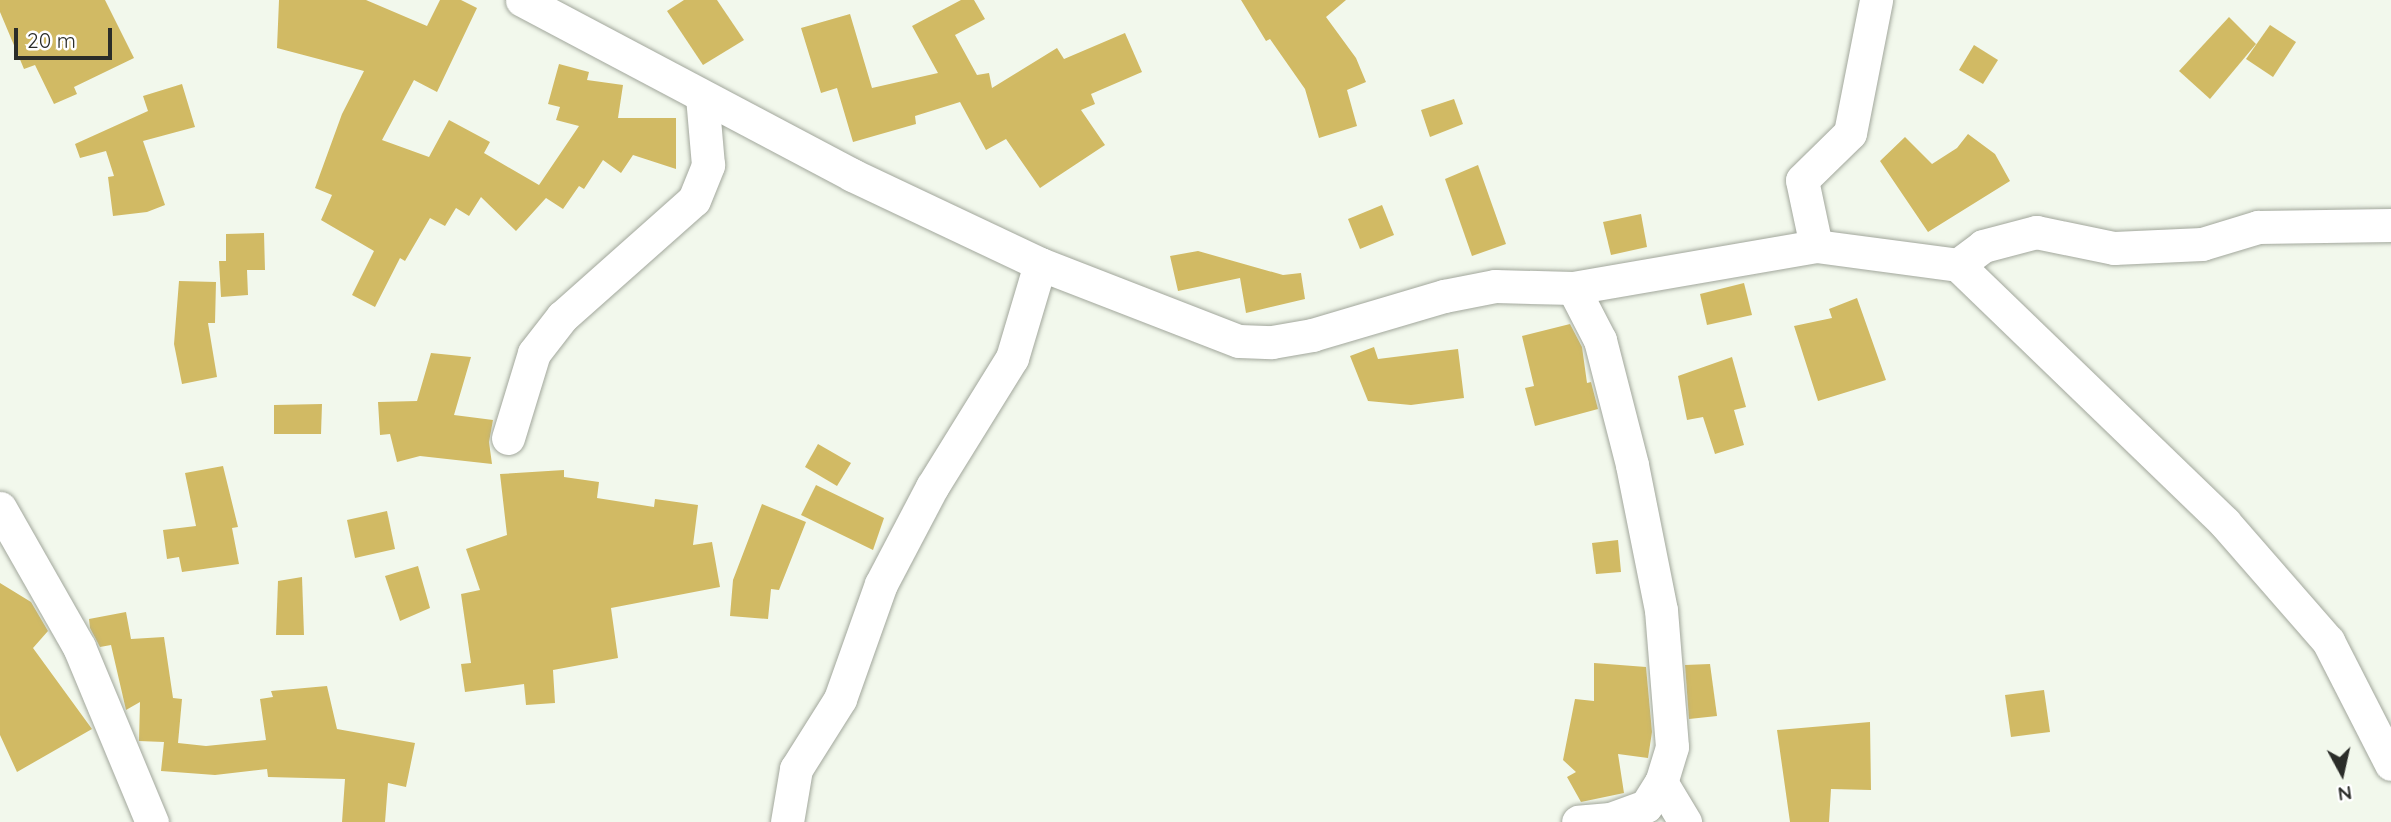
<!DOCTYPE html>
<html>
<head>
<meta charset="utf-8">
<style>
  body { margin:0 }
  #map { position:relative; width:2391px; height:822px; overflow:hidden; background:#f2f8ec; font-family:Quicksand,sans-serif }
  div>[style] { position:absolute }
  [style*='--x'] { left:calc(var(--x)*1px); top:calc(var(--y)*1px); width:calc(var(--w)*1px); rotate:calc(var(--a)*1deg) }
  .building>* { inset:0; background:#d1ba64 }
  .roads { filter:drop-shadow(0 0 2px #a2a79c) drop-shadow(0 0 2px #a2a79c) }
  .street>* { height:33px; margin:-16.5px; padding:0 16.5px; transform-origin:16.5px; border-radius:16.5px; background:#fff }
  span { translate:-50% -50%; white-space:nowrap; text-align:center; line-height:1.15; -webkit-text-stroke:7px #fff; paint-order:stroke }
  .north { position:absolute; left:2307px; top:738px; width:70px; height:70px; -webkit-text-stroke:5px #fff; paint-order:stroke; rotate:172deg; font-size:19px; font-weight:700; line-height:28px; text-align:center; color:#2b2d29 }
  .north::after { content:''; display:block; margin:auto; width:24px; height:32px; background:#2b2d29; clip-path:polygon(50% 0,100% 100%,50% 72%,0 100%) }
  .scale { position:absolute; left:14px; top:28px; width:98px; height:32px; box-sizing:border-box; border:4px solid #2b2d29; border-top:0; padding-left:9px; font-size:21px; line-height:24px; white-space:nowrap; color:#2b2d29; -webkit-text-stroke:5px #fff; paint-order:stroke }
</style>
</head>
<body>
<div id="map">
  <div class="building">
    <i style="clip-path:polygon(0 0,105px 0,134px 58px,74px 87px,77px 94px,54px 104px,35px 65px,24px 69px,0 12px)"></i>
    <i style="clip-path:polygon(279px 0,366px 0,427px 26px,440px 0,461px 0,477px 8px,437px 92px,414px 80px,382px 140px,429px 157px,449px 120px,490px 142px,484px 153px,539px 185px,579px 126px,556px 120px,560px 107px,548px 104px,559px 64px,589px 72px,587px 80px,623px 85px,618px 118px,676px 118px,676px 169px,633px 155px,621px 173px,603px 160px,584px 189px,579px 186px,563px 209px,546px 198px,516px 231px,481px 197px,469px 216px,456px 208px,445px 226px,430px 218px,405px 261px,400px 258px,375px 307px,352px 295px,374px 251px,321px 220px,332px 195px,315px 188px,342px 114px,364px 71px,277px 48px)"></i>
    <i style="clip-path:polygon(684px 0,717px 0,744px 40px,703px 65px,667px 11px)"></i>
    <i style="clip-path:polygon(961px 0,974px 0,985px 19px,955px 35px,977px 75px,989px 73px,992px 88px,1057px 48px,1064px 59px,1125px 33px,1142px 72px,1091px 94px,1095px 104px,1081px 110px,1105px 145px,1040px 188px,1006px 139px,986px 150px,960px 102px,915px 116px,916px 124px,853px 142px,837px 88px,821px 93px,801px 28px,850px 14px,872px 88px,938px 73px,912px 26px)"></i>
    <i style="clip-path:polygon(1241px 0,1346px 0,1326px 17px,1356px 58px,1366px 82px,1347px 90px,1357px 126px,1319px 138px,1305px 89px,1270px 39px,1266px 41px)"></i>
    <i style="clip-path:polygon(2229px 17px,2256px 44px,2210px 99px,2179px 71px)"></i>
    <i style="clip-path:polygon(2270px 25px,2296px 42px,2273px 77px,2246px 59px)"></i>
    <i style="clip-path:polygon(1974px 45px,1998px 60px,1983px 84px,1959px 70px)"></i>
    <i style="clip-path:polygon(182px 84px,195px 127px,143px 141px,165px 205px,147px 212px,113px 216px,108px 177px,114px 176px,106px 151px,80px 158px,75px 144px,148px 111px,143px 96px)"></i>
    <i style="clip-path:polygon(1454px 99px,1463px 124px,1430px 137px,1421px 110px)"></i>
    <i style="clip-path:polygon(1968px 134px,1995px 154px,2010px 181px,1928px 232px,1880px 161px,1905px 137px,1932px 164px,1957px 148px)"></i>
    <i style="clip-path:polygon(1478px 165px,1506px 244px,1472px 256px,1445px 179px)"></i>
    <i style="clip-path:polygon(1382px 205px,1394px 235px,1360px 249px,1348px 219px)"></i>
    <i style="clip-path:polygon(1641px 214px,1647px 247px,1611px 255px,1603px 222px)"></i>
    <i style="clip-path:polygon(264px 233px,265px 270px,247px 270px,248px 295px,221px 297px,219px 261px,226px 261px,226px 234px)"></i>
    <i style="clip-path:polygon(1198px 251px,1283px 275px,1301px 273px,1305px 299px,1246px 313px,1240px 278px,1178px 291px,1170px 256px)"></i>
    <i style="clip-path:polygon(179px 281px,216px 282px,215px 323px,208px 323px,217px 377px,182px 384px,174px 344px)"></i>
    <i style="clip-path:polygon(1744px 283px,1752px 315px,1707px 325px,1700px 294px)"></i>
    <i style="clip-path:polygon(1857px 298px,1886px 380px,1818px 401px,1794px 326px,1832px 318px,1829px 309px)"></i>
    <i style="clip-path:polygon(1570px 324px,1582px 347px,1587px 383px,1591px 382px,1598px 409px,1535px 426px,1525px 388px,1534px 386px,1522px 336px)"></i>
    <i style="clip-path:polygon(1374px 347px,1378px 359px,1458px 349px,1464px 398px,1411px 405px,1368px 401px,1350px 356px)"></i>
    <i style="clip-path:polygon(431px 353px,471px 357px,454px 415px,493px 420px,489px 442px,492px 464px,420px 456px,397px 462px,390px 434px,380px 435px,378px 402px,417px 401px)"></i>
    <i style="clip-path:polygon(1732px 357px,1746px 407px,1734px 410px,1744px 445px,1715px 454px,1703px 417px,1687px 420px,1678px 376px)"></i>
    <i style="clip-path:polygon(322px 404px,321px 434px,274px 434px,274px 405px)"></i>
    <i style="clip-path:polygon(818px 444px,851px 463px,837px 486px,805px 467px)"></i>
    <i style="clip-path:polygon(223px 466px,238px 527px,232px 528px,239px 564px,182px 572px,179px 557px,167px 559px,163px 530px,196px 526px,185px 473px)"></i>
    <i style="clip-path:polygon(564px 470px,564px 477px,599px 482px,597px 498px,654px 507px,655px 499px,698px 505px,693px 545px,712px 542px,720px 587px,611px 608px,618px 658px,553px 670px,555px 703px,526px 705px,524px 684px,465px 692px,461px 664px,471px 663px,461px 594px,480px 590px,466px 549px,507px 535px,500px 474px)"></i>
    <i style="clip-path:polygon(816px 485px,884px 518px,873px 550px,801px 515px)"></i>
    <i style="clip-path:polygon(762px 504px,806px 522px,779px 590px,771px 589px,768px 619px,730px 616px,733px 580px)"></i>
    <i style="clip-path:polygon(387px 511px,395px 549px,355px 558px,347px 520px)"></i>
    <i style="clip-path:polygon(1618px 540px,1621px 572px,1596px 574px,1592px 543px)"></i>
    <i style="clip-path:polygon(418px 566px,430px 608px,400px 621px,385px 576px)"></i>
    <i style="clip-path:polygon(302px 577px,304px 635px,276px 635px,278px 581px)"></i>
    <i style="clip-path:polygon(0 583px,31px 602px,48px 631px,33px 648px,92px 729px,17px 772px,0 735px)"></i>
    <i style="clip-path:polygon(126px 612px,131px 639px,164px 637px,173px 698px,182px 699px,178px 743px,206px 746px,266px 740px,260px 699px,273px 697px,271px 691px,327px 686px,337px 729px,415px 743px,406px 787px,388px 783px,385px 822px,342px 822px,345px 779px,268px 777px,267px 769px,215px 775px,161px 771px,164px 742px,139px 741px,140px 702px,126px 710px,111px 645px,100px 647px,90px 628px,89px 619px)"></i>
    <i style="clip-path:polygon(1594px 663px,1646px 667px,1652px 732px,1648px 758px,1618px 754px,1624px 793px,1581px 802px,1567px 777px,1576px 772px,1563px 760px,1575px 699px,1594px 701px)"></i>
    <i style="clip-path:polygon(1710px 664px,1717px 716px,1689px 719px,1685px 665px)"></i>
    <i style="clip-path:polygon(2044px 690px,2050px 732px,2011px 737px,2005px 695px)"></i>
    <i style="clip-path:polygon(1870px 722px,1871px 790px,1831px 789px,1829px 822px,1790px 822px,1777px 730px)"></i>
  </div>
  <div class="roads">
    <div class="street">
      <i style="--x:522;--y:0;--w:374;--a:27.9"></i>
      <i style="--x:852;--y:175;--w:208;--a:25.3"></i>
      <i style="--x:1040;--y:264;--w:213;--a:21.2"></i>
      <i style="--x:1239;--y:341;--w:33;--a:2"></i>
      <i style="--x:1272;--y:342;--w:41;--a:-9.9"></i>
      <i style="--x:1312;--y:335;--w:138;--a:-16.5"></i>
      <i style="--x:1444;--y:296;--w:52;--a:-11.1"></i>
      <i style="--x:1495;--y:286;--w:78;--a:1.5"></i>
      <i style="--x:1573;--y:288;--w:247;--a:-9.8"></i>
      <i style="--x:1816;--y:246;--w:143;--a:7.6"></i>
      <i style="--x:1958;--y:265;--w:31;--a:-37"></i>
      <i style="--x:1983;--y:246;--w:55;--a:-14.8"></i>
      <i style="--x:2036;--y:232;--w:80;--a:11.6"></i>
      <i style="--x:2114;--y:248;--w:88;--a:-2.6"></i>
      <i style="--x:2202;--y:244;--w:59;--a:-16.9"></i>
      <i style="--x:2258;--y:227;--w:133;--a:-0.9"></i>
      <i style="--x:1816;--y:246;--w:67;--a:-102"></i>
      <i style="--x:1802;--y:180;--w:67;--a:-44.4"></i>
      <i style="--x:1850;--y:133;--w:136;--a:-78.9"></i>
      <i style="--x:1958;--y:265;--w:371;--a:44"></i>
      <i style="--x:2225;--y:523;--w:157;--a:48.9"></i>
      <i style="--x:2328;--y:641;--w:138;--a:62.9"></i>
      <i style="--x:1573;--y:288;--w:59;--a:62.6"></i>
      <i style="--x:1600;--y:340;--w:129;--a:75.6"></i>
      <i style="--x:1632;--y:465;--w:148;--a:78.7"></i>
      <i style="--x:1661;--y:610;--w:137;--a:85.4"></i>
      <i style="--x:1672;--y:747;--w:37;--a:107"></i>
      <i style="--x:1661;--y:782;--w:28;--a:122"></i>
      <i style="--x:1646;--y:806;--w:38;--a:160"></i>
      <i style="--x:1610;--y:819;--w:32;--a:175"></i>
      <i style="--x:508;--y:438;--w:89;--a:-73"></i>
      <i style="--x:534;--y:353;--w:46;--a:-52.1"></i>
      <i style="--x:562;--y:317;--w:176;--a:-41.6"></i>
      <i style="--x:694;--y:200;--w:38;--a:-68"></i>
      <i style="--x:708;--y:165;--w:68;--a:-95"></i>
      <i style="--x:0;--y:508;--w:160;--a:60.4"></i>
      <i style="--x:79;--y:647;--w:190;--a:67.4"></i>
      <i style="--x:1661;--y:782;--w:47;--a:59"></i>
      <i style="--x:787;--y:822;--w:54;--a:-80.4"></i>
      <i style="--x:796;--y:769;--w:83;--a:-57.8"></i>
      <i style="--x:840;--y:699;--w:122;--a:-70.4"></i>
      <i style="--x:881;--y:584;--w:110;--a:-62.3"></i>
      <i style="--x:932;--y:487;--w:152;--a:-58.2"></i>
      <i style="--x:1012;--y:358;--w:98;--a:-73.4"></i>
    </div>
  </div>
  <div class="north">N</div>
  <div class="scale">20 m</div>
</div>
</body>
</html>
